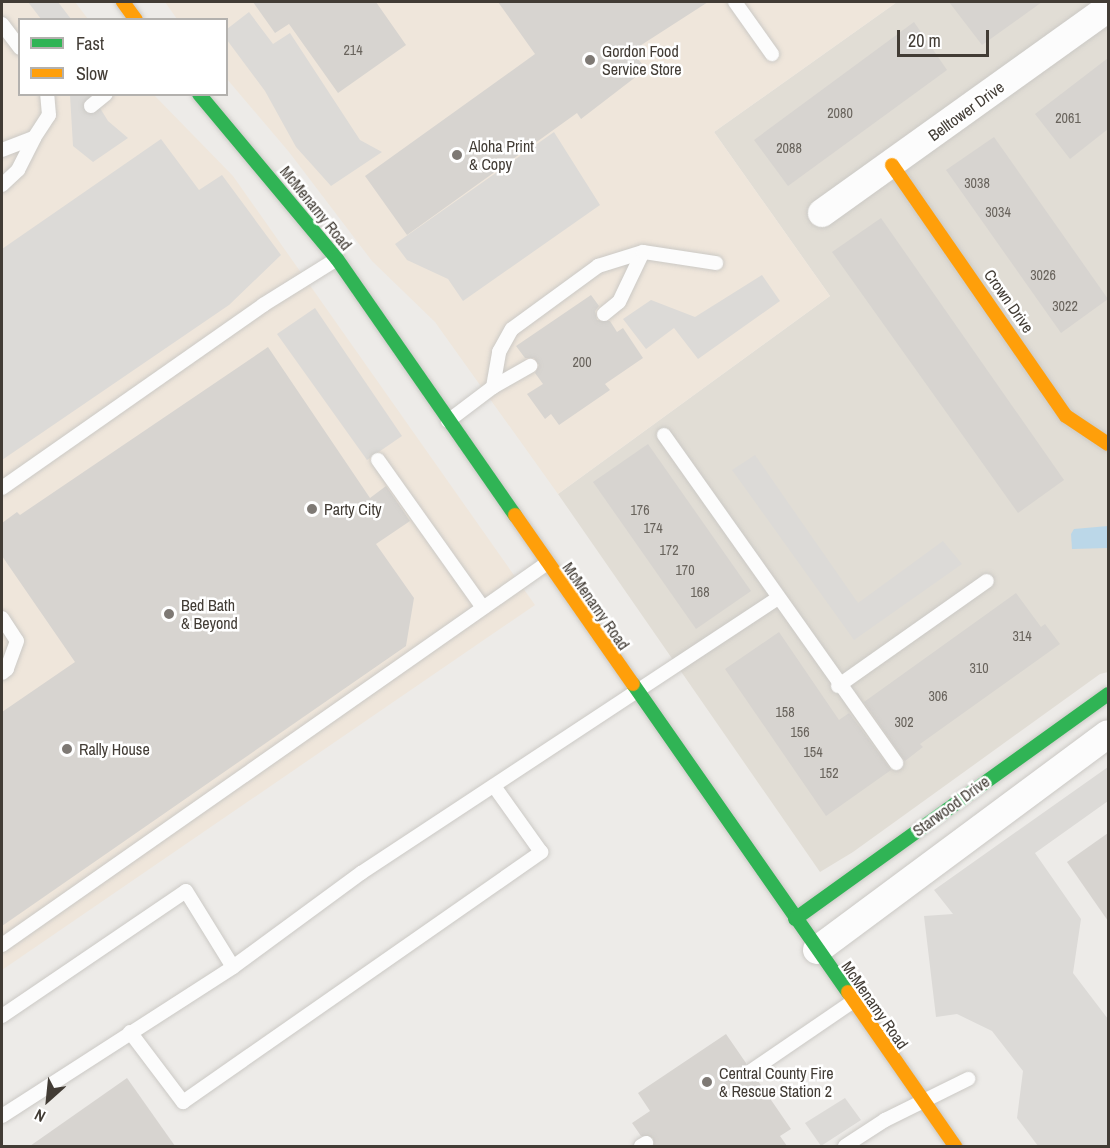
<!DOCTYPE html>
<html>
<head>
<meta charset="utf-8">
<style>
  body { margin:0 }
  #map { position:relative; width:1110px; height:1148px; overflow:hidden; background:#edebe8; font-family:"Archivo Narrow",sans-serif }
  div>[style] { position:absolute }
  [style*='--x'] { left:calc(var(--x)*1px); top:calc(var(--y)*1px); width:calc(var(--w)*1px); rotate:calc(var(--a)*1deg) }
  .residential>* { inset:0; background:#e1ddd5 }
  .commercial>* { inset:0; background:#efe6db }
  .parking>* { inset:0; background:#dcdad7 }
  .water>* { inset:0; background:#bbd7e8 }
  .building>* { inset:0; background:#d7d4d0 }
  .roads { filter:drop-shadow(0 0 2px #cbc9c5) drop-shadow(0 0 2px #cbc9c5) }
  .lane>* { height:14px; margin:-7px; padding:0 7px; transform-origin:7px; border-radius:7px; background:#fcfcfc }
  .street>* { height:28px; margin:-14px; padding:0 14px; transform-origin:14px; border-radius:14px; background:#fcfcfc }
  .fast>* { height:14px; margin:-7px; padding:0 7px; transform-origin:7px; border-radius:7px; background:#30b455 }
  .slow>* { height:14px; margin:-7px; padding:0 7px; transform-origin:7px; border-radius:7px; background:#ff9f0a }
  .dots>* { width:16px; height:16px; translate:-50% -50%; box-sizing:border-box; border:3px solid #fff; border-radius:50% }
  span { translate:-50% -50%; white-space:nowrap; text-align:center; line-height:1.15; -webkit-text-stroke:5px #fff; paint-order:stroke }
  .number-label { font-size:14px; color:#68635c }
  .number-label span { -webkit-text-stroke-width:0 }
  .poi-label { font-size:16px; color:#423c35 }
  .left { translate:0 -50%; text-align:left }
  .street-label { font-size:16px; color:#423c35 }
  .frame { position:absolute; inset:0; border:3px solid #423c35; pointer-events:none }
  .legend { position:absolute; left:18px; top:18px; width:210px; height:78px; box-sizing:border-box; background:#fff; border:2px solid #b3b1ae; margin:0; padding:8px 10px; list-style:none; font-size:18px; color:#423c35 }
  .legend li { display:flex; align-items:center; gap:12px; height:30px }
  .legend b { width:30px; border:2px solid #b3b1ae }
  .north { position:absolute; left:18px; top:1070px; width:60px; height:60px; -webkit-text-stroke:4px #fff; paint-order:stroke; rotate:207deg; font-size:16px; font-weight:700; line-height:24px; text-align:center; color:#423c35 }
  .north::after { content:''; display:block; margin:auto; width:21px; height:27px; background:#423c35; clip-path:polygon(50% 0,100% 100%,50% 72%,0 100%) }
  .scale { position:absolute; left:897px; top:30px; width:92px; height:27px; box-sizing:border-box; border:3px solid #423c35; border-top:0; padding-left:8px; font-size:18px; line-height:21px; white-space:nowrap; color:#423c35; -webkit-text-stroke:4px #fff; paint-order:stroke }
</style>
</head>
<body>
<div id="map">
  <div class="residential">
    <i style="clip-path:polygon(897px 2px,1108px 2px,1108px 672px,1100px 674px,853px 852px,820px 872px,558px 494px,830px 296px,714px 132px)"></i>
  </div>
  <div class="commercial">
    <i style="clip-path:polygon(2px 2px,75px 2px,88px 19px,20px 20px,20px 94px,154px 95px,233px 176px,535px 605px,2px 970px)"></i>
    <i style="clip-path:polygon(165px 2px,897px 2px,714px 132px,830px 296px,558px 494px,435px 322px,372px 261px,289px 152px,227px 79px,226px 20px,177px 19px)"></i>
  </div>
  <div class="parking">
    <i style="clip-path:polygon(28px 2px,58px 2px,71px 19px,41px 19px)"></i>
    <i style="clip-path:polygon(249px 12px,273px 44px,290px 33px,360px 140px,382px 152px,331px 186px,296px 147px,265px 91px,227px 40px,227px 29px)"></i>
    <i style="clip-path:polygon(70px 95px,92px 95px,108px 121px,128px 138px,93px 162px,73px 146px)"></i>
    <i style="clip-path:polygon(554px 132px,600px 205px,463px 301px,448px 279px,407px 260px,395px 244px)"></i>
    <i style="clip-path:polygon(161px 139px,199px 190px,222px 175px,281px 255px,229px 305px,2px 460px,2px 249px)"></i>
    <i style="clip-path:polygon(762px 275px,780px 301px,698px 359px,674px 328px,646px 349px,623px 319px,651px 300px,695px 317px)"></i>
    <i style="clip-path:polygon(315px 308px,402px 436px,367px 460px,277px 334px)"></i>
    <i style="clip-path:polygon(755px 455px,858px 603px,943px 541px,962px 564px,854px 640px,732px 470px)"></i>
    <i style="clip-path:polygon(1108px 767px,1108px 801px,1035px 853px,1081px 919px,1073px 973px,1108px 1019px,1108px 1146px,1038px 1146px,1017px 1118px,1023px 1071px,992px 1031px,957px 1014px,936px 1017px,924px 916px,953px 914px,934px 890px)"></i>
    <i style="clip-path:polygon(845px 1098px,861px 1120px,821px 1146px,805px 1123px)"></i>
  </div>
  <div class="water">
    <i style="clip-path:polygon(1108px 526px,1108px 548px,1072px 549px,1071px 534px,1074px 529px)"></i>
  </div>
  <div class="building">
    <i style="clip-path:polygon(253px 2px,376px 2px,406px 45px,338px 93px,289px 24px,275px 33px)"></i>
    <i style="clip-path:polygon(498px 2px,708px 2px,632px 51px,646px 69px,581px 119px,577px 113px,407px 235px,365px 176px,535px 54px)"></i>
    <i style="clip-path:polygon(949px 2px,1042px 2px,982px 45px)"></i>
    <i style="clip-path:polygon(914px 22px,947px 70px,788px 186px,754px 140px)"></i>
    <i style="clip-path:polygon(1108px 58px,1108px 129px,1070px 159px,1035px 114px)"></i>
    <i style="clip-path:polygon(994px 137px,1108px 299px,1061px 333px,946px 170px)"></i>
    <i style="clip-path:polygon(881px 218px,1064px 480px,1018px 513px,832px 252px)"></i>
    <i style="clip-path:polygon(591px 295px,599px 306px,595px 311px,597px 320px,610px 321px,617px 332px,623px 328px,643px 358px,605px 384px,610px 390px,559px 425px,551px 414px,545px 419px,527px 394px,543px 384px,535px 373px,539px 365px,534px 358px,525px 358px,516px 346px)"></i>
    <i style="clip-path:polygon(268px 347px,370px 498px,386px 486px,410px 521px,376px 544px,414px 598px,406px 646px,2px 926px,2px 712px,75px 662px,2px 556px,2px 523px,17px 512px,20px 515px)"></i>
    <i style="clip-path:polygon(648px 444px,751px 591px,696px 629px,593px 482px)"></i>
    <i style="clip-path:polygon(1016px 593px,1041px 627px,1045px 624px,1060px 644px,920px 744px,923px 747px,905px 761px,864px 702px)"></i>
    <i style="clip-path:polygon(779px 632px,839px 720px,849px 713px,891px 770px,826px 816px,725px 669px)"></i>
    <i style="clip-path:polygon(1108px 833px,1108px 921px,1067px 862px)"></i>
    <i style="clip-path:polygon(726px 1034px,746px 1063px,744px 1077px,756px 1078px,791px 1129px,780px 1136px,787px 1146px,654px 1146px,653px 1138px,641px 1136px,632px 1123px,650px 1111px,638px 1093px)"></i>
    <i style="clip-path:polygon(127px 1078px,175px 1146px,30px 1146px)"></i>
  </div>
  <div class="roads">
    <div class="lane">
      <i style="--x:735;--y:2;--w:64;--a:54.6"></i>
      <i style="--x:2;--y:24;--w:30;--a:53"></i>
      <i style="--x:91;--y:106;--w:19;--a:-39"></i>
      <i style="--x:2;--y:150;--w:34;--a:-21"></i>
      <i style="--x:34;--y:138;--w:27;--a:-57"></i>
      <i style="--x:49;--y:115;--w:21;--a:-95"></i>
      <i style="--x:2;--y:185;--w:22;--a:-43"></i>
      <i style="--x:18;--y:170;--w:36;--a:-63"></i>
      <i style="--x:604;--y:314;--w:19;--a:-39"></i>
      <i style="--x:619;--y:302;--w:55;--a:-64.4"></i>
      <i style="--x:493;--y:387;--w:43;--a:-29.6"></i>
      <i style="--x:448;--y:421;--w:56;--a:-37.1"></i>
      <i style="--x:493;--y:387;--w:36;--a:-80"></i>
      <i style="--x:499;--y:352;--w:26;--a:-61"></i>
      <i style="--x:512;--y:329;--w:107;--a:-36.2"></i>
      <i style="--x:598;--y:266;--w:47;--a:-17.3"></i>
      <i style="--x:643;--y:252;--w:74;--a:8.6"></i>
      <i style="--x:664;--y:435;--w:402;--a:54.7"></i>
      <i style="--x:378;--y:460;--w:181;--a:54.6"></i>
      <i style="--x:2;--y:488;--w:319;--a:-35"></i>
      <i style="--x:263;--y:305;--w:87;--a:-31.9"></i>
      <i style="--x:2;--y:618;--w:27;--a:57"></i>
      <i style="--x:17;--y:641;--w:30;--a:110"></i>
      <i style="--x:7;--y:669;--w:6;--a:141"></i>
      <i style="--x:838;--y:686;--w:182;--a:-35.2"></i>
      <i style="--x:2;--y:945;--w:664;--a:-35.01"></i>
      <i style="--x:2;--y:1016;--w:222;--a:-34.2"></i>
      <i style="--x:186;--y:891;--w:89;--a:58.3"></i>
      <i style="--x:130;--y:1032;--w:88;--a:52.9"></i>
      <i style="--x:183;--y:1102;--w:437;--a:-34.9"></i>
      <i style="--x:541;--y:852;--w:81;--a:-125.5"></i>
      <i style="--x:751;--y:1071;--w:122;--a:-34.3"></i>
      <i style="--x:2;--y:1116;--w:275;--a:-32.8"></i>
      <i style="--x:233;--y:967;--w:159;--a:-36.3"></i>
      <i style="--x:361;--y:873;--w:500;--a:-33.4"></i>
      <i style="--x:641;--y:1146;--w:6;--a:-31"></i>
      <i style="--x:845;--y:1146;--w:48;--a:-33"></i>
      <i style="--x:885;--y:1120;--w:93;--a:-26.3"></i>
    </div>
    <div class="street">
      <i style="--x:822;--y:213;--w:352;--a:-35.6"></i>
      <i style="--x:817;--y:950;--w:362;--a:-36.6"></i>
    </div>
    <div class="fast">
      <i style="--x:199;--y:94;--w:215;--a:50.1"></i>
      <i style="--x:337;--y:259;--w:312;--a:55.2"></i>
      <i style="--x:633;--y:684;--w:376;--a:55.1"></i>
      <i style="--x:795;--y:919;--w:385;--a:-35.7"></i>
    </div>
    <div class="slow">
      <i style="--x:123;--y:2;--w:22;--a:54"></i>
      <i style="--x:892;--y:165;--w:305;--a:55.3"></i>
      <i style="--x:1066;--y:416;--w:50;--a:33.7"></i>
      <i style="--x:515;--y:515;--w:206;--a:55.1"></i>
      <i style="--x:848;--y:992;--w:188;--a:55.2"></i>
    </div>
  </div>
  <div class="dots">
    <i style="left:590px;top:60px;background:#7e7974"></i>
    <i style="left:457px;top:155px;background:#7e7974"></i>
    <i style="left:312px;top:509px;background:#7e7974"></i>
    <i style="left:169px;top:614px;background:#7e7974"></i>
    <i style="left:67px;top:749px;background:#7e7974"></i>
    <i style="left:707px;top:1082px;background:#7e7974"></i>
  </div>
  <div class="number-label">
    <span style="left:353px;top:50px">214</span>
    <span style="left:840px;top:113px">2080</span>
    <span style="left:1068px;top:118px">2061</span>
    <span style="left:789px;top:148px">2088</span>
    <span style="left:977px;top:183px">3038</span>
    <span style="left:998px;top:212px">3034</span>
    <span style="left:1043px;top:275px">3026</span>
    <span style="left:1065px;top:306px">3022</span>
    <span style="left:582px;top:362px">200</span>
    <span style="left:640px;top:510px">176</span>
    <span style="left:653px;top:528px">174</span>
    <span style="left:669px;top:550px">172</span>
    <span style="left:685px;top:570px">170</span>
    <span style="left:700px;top:592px">168</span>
    <span style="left:1022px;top:636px">314</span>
    <span style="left:979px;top:668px">310</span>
    <span style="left:938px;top:696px">306</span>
    <span style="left:785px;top:712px">158</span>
    <span style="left:904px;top:722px">302</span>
    <span style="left:800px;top:732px">156</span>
    <span style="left:813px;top:752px">154</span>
    <span style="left:829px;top:773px">152</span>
  </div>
  <div class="poi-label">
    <span class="left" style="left:602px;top:60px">Gordon Food<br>Service Store</span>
    <span class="left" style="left:469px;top:155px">Aloha Print<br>&amp; Copy</span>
    <span class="left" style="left:324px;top:509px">Party City</span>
    <span class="left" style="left:181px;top:614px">Bed Bath<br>&amp; Beyond</span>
    <span class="left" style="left:79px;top:749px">Rally House</span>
    <span class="left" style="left:719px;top:1082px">Central County Fire<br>&amp; Rescue Station 2</span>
  </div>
  <div class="street-label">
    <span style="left:966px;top:111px;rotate:-36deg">Belltower Drive</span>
    <span style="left:316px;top:208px;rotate:51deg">McMenamy Road</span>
    <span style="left:1009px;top:301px;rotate:55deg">Crown Drive</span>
    <span style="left:596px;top:606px;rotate:55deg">McMenamy Road</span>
    <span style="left:951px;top:806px;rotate:-36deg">Starwood Drive</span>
    <span style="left:875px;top:1005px;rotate:55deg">McMenamy Road</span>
  </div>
  <div class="frame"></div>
  <ul class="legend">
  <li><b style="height:8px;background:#30b455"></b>Fast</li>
  <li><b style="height:8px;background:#ff9f0a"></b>Slow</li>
  </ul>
  <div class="north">N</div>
  <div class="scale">20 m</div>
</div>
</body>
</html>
